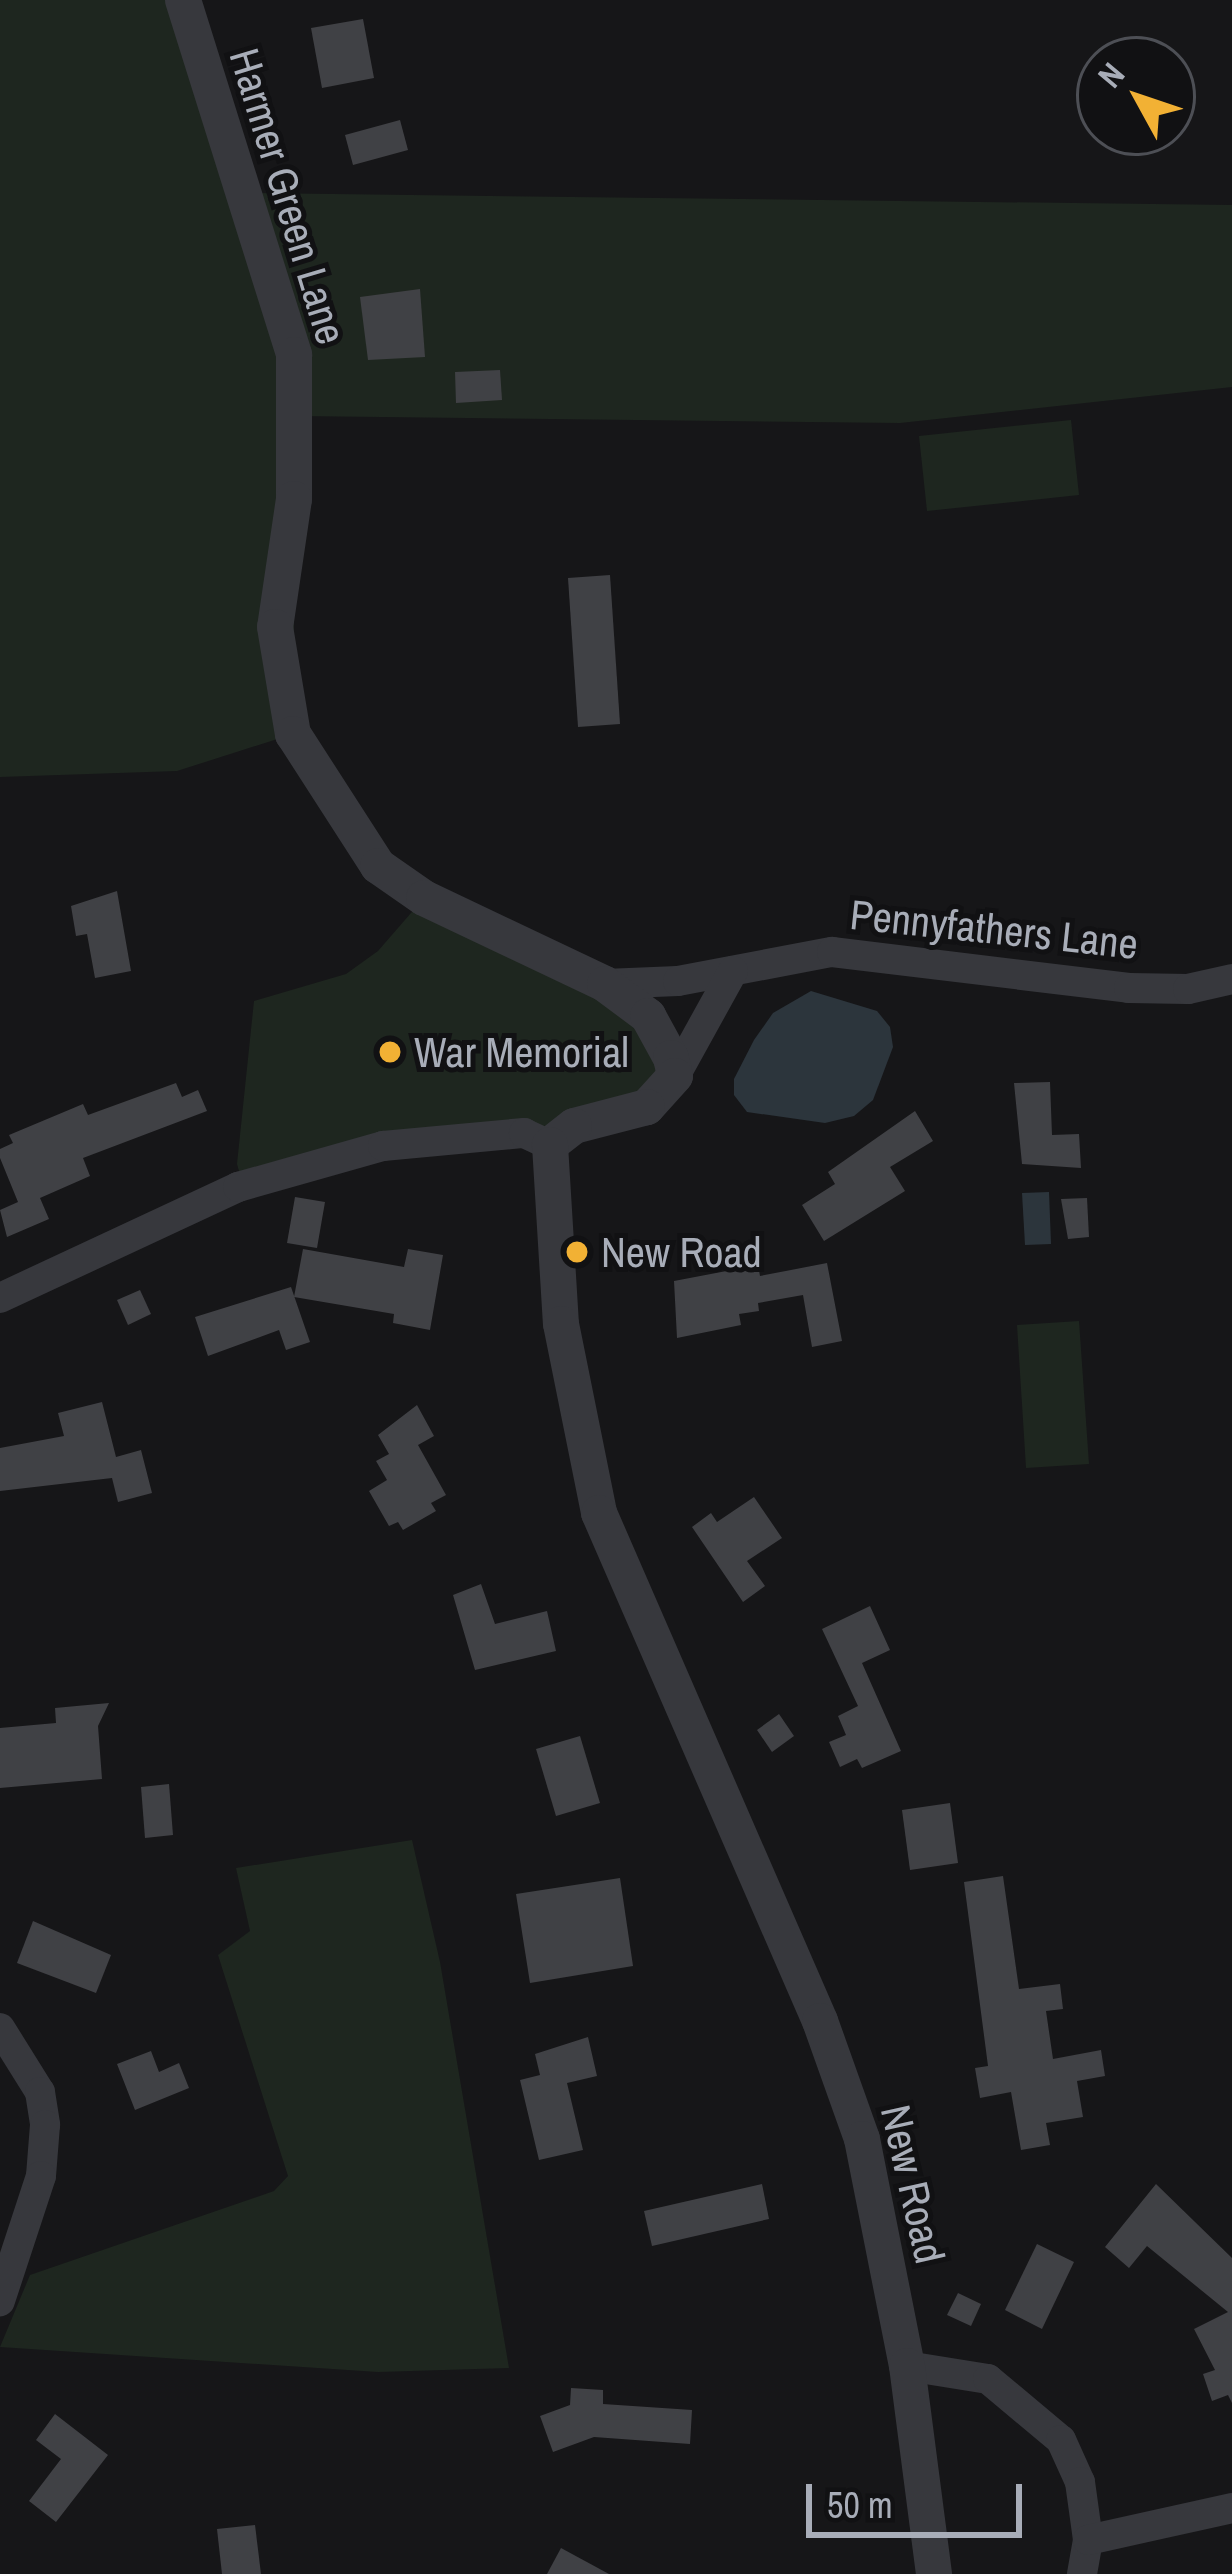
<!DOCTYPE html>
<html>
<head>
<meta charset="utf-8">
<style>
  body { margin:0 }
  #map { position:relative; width:1232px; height:2574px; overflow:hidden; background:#161618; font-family:"Archivo Narrow",sans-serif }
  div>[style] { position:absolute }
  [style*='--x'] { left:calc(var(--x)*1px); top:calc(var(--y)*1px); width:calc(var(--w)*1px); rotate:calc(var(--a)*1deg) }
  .green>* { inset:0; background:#1e261f }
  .water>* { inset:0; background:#2c353c }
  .building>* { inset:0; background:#404145 }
  .minor>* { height:30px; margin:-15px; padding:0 15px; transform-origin:15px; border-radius:15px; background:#37383d }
  .tertiary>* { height:36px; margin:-18px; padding:0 18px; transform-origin:18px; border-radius:18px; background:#37383d }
  .dots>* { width:33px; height:33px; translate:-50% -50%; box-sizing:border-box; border:6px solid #111113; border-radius:50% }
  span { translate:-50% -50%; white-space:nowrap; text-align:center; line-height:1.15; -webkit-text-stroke:10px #111113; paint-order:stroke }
  .street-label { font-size:42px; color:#a8adb8 }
  .poi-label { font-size:42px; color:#a8adb8 }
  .left { translate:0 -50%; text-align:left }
  .north { position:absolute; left:1076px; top:36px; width:120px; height:120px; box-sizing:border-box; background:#111113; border:3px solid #4d4f55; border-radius:50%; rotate:310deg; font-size:33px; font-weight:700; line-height:48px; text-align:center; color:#a8adb8 }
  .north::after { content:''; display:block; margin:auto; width:42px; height:54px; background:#f2b134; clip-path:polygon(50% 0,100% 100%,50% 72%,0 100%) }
  .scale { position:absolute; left:806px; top:2484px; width:216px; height:54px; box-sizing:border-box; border:6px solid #a8adb8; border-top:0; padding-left:15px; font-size:36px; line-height:42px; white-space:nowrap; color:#a8adb8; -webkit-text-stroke:9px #111113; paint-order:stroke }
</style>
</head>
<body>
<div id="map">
  <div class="green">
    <i style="clip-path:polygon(0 0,183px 0,250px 193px,1232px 205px,1232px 387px,900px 423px,296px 416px,293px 734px,177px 771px,0 777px)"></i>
    <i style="clip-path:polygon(1071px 420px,1079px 495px,927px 511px,919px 436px)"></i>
    <i style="clip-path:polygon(424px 898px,648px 1016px,666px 1092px,524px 1133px,243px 1185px,237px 1164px,254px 1001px,346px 974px,378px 951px)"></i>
    <i style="clip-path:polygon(1079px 1321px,1089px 1464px,1026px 1468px,1017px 1325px)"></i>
    <i style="clip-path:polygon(412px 1840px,440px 1962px,509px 2368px,378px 2372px,0 2347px,30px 2275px,274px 2191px,288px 2176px,218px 1955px,250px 1931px,236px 1868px)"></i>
  </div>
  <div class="water">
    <i style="clip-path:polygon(811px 991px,877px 1011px,890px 1027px,893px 1047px,873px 1100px,854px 1116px,825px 1123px,747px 1112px,734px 1095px,734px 1079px,754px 1040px,773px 1013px)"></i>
    <i style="clip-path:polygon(1049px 1192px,1051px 1244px,1025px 1245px,1022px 1193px)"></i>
  </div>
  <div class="building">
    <i style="clip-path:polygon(363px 19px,374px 78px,322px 88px,311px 28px)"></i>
    <i style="clip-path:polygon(400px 120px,408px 150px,353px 165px,345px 135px)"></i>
    <i style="clip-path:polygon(420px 289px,425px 357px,368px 360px,360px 297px)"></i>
    <i style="clip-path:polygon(500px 370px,502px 400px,456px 403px,455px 372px)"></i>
    <i style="clip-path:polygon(610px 575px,620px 724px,578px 727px,568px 578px)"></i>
    <i style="clip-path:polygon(117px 891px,131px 971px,95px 978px,87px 934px,76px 936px,71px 906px)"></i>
    <i style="clip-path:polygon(1050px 1082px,1052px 1135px,1079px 1134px,1081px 1168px,1022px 1164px,1014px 1083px)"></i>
    <i style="clip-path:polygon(176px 1083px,182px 1097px,198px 1090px,207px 1111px,83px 1158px,90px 1176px,40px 1198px,49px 1219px,7px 1237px,0 1210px,18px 1202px,0 1158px,0 1149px,13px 1143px,9px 1135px,83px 1104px,88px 1115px)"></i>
    <i style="clip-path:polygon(915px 1111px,933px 1141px,890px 1167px,905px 1191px,824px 1241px,802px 1205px,835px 1184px,828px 1172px)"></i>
    <i style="clip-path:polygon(295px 1197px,325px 1202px,317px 1248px,287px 1243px)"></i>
    <i style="clip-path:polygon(1087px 1198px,1089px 1237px,1068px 1239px,1061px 1199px)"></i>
    <i style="clip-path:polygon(303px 1249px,404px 1267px,408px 1249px,443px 1255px,430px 1330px,393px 1323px,394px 1314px,294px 1297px)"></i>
    <i style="clip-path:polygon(827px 1263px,842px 1341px,812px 1347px,803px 1295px,758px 1303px,759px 1311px,739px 1314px,741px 1325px,677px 1338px,674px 1281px,758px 1265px,760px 1276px)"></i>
    <i style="clip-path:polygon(291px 1287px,310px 1342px,286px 1350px,279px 1330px,208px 1356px,195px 1317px)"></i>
    <i style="clip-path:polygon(140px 1290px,151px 1314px,128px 1325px,117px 1300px)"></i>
    <i style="clip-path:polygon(102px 1402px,116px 1457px,141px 1450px,152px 1493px,118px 1502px,112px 1478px,0 1491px,0 1448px,64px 1436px,58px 1413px)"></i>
    <i style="clip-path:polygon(417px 1405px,434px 1436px,418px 1445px,446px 1495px,431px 1503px,436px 1511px,403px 1530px,398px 1522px,389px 1526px,369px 1491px,387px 1480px,376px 1461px,389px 1454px,378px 1435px)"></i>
    <i style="clip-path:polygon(754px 1497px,782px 1538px,747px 1561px,765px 1586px,743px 1602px,692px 1527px,711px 1513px,717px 1522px)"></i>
    <i style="clip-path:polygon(481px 1584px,495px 1624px,547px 1611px,556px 1651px,475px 1670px,453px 1595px)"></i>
    <i style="clip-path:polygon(870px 1606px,890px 1650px,862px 1663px,901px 1751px,862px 1768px,857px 1759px,840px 1767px,829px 1742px,846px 1735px,838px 1716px,858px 1706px,822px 1629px)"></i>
    <i style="clip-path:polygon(109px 1703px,98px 1726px,102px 1779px,0 1788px,0 1728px,56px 1723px,55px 1708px)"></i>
    <i style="clip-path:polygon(779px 1714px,794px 1736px,772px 1752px,757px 1730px)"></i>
    <i style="clip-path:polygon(580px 1736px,600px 1803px,556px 1816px,536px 1749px)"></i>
    <i style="clip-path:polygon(169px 1784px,173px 1835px,145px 1838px,141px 1787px)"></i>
    <i style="clip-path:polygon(950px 1803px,958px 1863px,910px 1870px,902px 1810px)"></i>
    <i style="clip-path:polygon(1003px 1876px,1019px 1989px,1060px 1984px,1063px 2009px,1046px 2011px,1053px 2059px,1101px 2050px,1105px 2076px,1077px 2081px,1083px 2117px,1046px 2123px,1050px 2145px,1021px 2150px,1011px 2092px,980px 2098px,975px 2068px,988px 2066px,964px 1882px)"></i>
    <i style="clip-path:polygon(620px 1878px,633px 1966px,530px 1983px,516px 1894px)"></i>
    <i style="clip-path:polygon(33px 1921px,111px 1955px,96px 1993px,17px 1963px)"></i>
    <i style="clip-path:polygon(588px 2037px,597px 2076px,567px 2083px,583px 2150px,539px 2160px,520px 2080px,540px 2075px,535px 2054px)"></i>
    <i style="clip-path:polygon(151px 2051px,159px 2072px,179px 2063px,189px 2088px,135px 2110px,117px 2064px)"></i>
    <i style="clip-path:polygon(762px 2184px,769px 2219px,652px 2246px,644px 2211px)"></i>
    <i style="clip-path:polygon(1156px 2184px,1232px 2258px,1232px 2403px,1228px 2395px,1212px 2401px,1203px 2374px,1215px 2370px,1194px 2329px,1228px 2312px,1147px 2246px,1129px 2268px,1105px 2247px)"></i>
    <i style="clip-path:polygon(1037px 2244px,1074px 2262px,1042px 2329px,1005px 2310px)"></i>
    <i style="clip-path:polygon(958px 2293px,981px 2304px,971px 2326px,947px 2315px)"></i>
    <i style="clip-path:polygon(571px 2388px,603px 2390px,603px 2404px,692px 2410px,690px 2444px,594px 2437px,553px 2452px,540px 2416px,570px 2405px)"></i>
    <i style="clip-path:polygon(55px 2414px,108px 2455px,56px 2522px,29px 2501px,61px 2459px,36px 2440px)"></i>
    <i style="clip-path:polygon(255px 2525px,261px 2574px,222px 2574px,217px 2529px)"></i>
    <i style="clip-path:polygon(561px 2548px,609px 2574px,547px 2574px)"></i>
  </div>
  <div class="minor">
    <i style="--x:605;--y:984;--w:73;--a:-2.4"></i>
    <i style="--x:678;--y:981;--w:157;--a:-10.7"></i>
    <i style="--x:832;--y:952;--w:299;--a:6.9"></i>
    <i style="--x:1129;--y:988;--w:59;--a:1"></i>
    <i style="--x:1188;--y:989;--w:45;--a:-12.8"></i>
    <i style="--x:675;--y:1076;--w:120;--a:-61.1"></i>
    <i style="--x:0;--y:1298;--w:263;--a:-25"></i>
    <i style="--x:238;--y:1187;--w:151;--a:-15.8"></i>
    <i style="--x:383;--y:1146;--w:142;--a:-5.3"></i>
    <i style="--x:524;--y:1133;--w:29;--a:25"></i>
    <i style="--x:0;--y:2028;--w:75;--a:58"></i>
    <i style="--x:40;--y:2092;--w:33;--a:81"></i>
    <i style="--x:45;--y:2125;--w:51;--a:94.5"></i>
    <i style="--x:41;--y:2176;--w:132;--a:108.2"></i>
    <i style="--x:907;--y:2366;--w:82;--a:9.1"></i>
    <i style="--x:988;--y:2379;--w:95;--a:39.9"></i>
    <i style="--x:1061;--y:2440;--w:46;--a:65.7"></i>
    <i style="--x:1080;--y:2482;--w:59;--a:82.1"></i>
    <i style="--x:1088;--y:2540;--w:35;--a:100"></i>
    <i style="--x:1088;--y:2540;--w:148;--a:-12.5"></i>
  </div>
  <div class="tertiary">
    <i style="--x:183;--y:0;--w:372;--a:72.6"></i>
    <i style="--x:294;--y:355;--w:144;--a:90"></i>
    <i style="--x:294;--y:499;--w:129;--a:98.4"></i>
    <i style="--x:275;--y:627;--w:109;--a:80.5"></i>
    <i style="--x:293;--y:734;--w:157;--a:57.2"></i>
    <i style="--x:378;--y:866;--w:56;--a:34.8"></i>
    <i style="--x:424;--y:898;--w:200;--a:25.4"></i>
    <i style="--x:605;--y:984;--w:54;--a:36.7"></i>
    <i style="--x:648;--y:1016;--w:48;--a:61.3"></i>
    <i style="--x:671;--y:1058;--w:18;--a:77"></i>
    <i style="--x:675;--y:1076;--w:42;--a:132.1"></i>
    <i style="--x:647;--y:1107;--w:75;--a:165.4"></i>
    <i style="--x:574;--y:1126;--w:31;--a:142"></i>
    <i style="--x:550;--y:1145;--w:179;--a:86.5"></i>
    <i style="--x:561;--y:1324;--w:193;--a:78.6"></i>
    <i style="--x:599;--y:1513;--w:554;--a:66.49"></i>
    <i style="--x:820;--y:2021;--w:125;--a:70.4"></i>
    <i style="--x:862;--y:2139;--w:231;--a:78.8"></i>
    <i style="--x:907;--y:2366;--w:210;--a:82.6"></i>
  </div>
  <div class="dots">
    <i style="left:390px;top:1052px;background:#f2b134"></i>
    <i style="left:577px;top:1252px;background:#f2b134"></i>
  </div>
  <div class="street-label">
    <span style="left:288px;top:196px;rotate:73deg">Harmer Green Lane</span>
    <span style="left:994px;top:929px;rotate:6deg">Pennyfathers Lane</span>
    <span style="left:913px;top:2184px;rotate:77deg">New Road</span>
  </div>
  <div class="poi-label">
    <span class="left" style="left:414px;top:1052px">War Memorial</span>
    <span class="left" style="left:601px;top:1252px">New Road</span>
  </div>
  <div class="north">N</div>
  <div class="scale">50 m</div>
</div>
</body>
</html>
